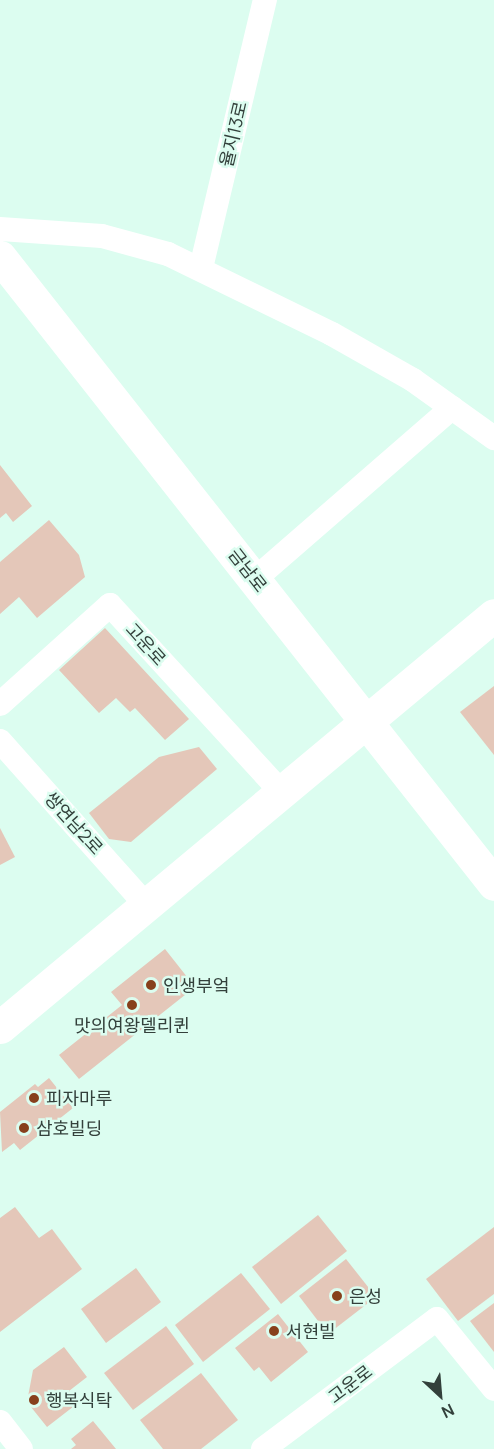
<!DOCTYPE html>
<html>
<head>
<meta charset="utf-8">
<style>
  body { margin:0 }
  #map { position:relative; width:494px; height:1449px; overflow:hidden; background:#dcfdf0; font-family:Manrope,"Noto Sans KR",sans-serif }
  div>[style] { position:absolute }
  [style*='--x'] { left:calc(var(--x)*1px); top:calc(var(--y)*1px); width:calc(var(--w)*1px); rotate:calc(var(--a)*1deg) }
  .building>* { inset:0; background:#e4c7b9 }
  .street>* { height:24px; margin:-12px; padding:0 12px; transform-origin:12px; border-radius:12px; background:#fff }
  .secondary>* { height:33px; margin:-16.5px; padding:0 16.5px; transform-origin:16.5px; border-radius:16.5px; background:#fff }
  .dots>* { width:16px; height:16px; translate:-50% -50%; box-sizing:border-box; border:3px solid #dcfdf0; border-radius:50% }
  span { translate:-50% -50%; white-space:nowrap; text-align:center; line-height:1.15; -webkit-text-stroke:5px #dcfdf0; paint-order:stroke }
  .street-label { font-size:18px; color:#33403b }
  .poi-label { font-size:18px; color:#33403b }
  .left { translate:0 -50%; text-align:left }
  .north { position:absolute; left:410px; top:1365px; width:60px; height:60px; -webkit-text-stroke:4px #dcfdf0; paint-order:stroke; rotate:154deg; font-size:16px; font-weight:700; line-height:24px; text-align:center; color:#33403b }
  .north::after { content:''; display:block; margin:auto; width:21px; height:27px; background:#33403b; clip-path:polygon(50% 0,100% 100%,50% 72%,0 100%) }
</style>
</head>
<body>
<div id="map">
  <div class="building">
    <i style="clip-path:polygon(0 465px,32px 506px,13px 522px,6px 513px,0 518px)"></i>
    <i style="clip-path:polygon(49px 520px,79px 555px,85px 577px,37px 618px,19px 597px,0 614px,0 562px)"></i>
    <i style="clip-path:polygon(105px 628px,189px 719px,165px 740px,135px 708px,130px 712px,116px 698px,99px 713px,59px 670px)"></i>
    <i style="clip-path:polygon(494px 686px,494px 755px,460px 712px)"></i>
    <i style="clip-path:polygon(199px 747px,217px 769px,131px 842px,109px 839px,89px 813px,159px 757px)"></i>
    <i style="clip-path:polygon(0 828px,15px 857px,0 865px)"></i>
    <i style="clip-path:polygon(165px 949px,195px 987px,79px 1079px,59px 1055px,122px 1005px,111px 992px)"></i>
    <i style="clip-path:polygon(49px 1078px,73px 1108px,20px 1150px,14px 1143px,2px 1152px,0 1112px,35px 1084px,38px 1087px)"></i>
    <i style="clip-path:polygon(15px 1207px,39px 1238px,52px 1229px,82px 1269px,0 1332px,0 1218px)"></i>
    <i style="clip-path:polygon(318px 1215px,347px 1251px,281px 1304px,252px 1267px)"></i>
    <i style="clip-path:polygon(494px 1227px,494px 1294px,458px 1321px,426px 1279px)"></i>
    <i style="clip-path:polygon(346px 1259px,376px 1297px,328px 1334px,299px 1296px)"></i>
    <i style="clip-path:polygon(136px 1268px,161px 1302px,106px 1343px,81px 1309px)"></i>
    <i style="clip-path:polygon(241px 1273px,270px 1309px,203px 1362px,175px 1325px)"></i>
    <i style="clip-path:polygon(494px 1303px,494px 1352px,470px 1321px)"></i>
    <i style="clip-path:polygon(278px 1314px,308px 1352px,271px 1382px,259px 1367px,254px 1371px,235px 1348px)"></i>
    <i style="clip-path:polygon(166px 1326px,194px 1364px,133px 1410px,104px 1373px)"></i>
    <i style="clip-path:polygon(64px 1347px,87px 1377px,69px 1391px,78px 1403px,47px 1427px,27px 1402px,33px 1370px)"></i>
    <i style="clip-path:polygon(201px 1373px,238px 1420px,201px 1449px,163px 1449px,140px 1420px)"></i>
    <i style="clip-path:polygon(93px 1421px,116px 1449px,71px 1449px,76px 1445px,71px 1439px)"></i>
  </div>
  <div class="street">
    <i style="--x:0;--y:229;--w:102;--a:3.9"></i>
    <i style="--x:102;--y:236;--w:68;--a:15.3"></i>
    <i style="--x:168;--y:254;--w:182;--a:26"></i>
    <i style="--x:332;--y:334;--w:93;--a:29.6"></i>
    <i style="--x:413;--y:380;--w:100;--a:35.6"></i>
    <i style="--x:201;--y:268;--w:276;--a:-76.6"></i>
    <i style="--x:255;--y:579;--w:261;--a:-41"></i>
    <i style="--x:0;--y:704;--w:148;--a:-42"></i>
    <i style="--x:110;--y:605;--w:255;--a:47.5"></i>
    <i style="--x:0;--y:741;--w:221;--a:48.3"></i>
    <i style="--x:0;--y:1422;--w:34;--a:52"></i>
    <i style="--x:263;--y:1449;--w:217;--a:-36.8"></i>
    <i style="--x:437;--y:1319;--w:90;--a:50.8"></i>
  </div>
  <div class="secondary">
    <i style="--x:0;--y:257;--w:798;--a:51.77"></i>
    <i style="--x:0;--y:1027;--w:643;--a:-39.83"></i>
  </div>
  <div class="dots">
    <i style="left:151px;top:985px;background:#87401c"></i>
    <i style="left:132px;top:1005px;background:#87401c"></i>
    <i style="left:34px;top:1098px;background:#87401c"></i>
    <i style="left:24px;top:1128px;background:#87401c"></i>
    <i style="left:337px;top:1296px;background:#87401c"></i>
    <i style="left:274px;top:1331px;background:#87401c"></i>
    <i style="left:34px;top:1400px;background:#87401c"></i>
  </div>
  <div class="street-label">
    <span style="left:233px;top:134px;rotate:-77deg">율지13로</span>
    <span style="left:248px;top:570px;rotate:52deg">금남로</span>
    <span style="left:146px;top:644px;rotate:48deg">고운로</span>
    <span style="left:74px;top:823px;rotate:48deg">쌍연남2로</span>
    <span style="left:350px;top:1384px;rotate:-37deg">고운로</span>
  </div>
  <div class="poi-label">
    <span class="left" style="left:163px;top:985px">인생부엌</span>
    <span style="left:132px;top:1025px">맛의여왕델리퀸</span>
    <span class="left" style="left:46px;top:1098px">피자마루</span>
    <span class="left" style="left:36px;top:1128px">삼호빌딩</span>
    <span class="left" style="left:349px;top:1296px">은성</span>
    <span class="left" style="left:286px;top:1331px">서현빌</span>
    <span class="left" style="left:46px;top:1400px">행복식탁</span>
  </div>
  <div class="north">N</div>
</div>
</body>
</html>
